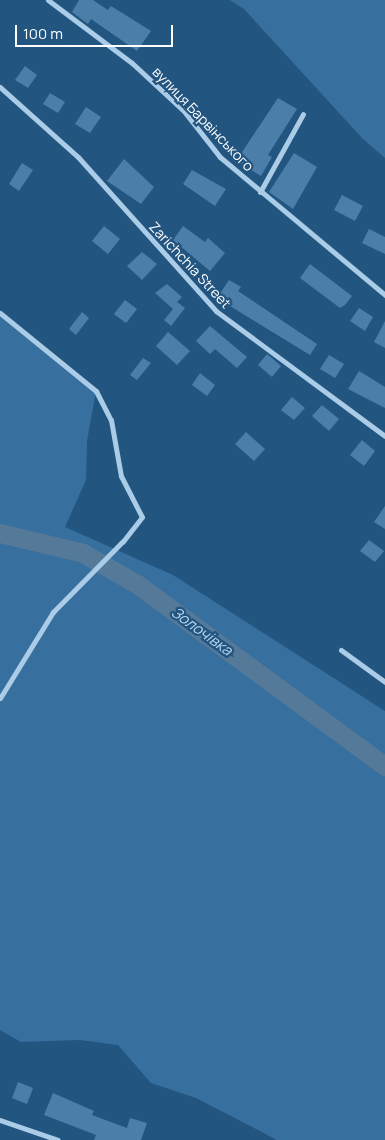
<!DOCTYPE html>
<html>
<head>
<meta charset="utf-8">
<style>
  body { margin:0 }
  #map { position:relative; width:385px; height:1140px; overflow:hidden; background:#235581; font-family:Manrope,sans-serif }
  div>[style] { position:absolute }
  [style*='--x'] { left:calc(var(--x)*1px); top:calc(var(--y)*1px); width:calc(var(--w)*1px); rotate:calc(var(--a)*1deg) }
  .green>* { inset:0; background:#376f9f }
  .river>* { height:19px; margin:-9.5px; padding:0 9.5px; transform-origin:9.5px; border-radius:9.5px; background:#557999 }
  .building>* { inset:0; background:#4b7faa }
  .street>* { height:5px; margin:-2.5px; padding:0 2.5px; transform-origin:2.5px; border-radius:2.5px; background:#aacce7 }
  span { translate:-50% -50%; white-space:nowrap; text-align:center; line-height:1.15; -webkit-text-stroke:4.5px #235581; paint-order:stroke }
  .street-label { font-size:14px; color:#fff }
  .water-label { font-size:15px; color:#b5d5ef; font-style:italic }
  .scale { position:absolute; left:15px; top:25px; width:158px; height:22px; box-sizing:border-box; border:2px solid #fff; border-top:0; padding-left:6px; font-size:15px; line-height:18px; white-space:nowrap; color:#fff; -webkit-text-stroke:4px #235581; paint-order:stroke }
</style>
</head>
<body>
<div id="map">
  <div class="green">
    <i style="clip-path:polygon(230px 0,385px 0,385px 158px,362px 138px,244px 9px)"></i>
    <i style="clip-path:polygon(0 313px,96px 391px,87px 441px,86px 480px,65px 527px,173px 575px,385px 711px,385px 1140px,277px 1140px,196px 1098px,151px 1083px,118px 1045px,80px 1040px,21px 1042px,0 1030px)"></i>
  </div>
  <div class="river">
    <i style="--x:0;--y:533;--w:85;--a:13.5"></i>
    <i style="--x:83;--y:553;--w:62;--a:29.9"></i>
    <i style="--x:137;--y:584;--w:308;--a:36.3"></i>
  </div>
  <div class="building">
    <i style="clip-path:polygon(79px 0,93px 0,108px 10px,111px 6px,151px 31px,137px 51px,91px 19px,88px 24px,72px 12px)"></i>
    <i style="clip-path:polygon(25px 66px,37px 75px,28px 88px,15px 80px)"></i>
    <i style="clip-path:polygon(50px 93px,65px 102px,58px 113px,43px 104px)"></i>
    <i style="clip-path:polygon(278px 98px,297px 109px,268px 155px,272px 157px,261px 176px,236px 161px)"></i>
    <i style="clip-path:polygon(86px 107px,101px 117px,90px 133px,75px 124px)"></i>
    <i style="clip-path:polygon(294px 153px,317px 167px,293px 209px,269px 192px)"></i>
    <i style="clip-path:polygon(124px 159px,154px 187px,141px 204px,107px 181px)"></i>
    <i style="clip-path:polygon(22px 163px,33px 170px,19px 191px,9px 184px)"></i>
    <i style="clip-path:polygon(192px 170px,226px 189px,215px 206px,183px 184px)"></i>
    <i style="clip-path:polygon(342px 195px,363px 206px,355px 221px,334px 210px)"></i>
    <i style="clip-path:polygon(104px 226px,120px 239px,108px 254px,92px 241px)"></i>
    <i style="clip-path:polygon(183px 226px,205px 242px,208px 238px,225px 253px,210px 271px,173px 240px)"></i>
    <i style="clip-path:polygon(369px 229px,385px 237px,385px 254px,362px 243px)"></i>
    <i style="clip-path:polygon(142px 252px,157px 264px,142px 280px,127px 266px)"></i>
    <i style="clip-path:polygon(310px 264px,352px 296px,345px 305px,340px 308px,300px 278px)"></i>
    <i style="clip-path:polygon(229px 280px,241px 287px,238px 291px,317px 344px,310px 355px,217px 298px)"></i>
    <i style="clip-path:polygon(167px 284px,182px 297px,177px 302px,185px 308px,171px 326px,164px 320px,173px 309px,155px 293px)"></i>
    <i style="clip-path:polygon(125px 300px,137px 309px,126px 323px,114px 314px)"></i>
    <i style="clip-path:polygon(359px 308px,373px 317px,365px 331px,350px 321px)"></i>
    <i style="clip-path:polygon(82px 312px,89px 318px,76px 335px,69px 329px)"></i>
    <i style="clip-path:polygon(385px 321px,385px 348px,374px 342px)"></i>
    <i style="clip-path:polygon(210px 326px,247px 357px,237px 368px,215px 349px,210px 354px,196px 341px)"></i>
    <i style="clip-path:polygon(168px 332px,190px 351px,177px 365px,156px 346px)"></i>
    <i style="clip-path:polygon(267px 354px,281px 366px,272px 377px,258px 365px)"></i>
    <i style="clip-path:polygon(329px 355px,344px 364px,335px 378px,320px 369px)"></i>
    <i style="clip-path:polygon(143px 358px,151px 363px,137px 380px,130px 375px)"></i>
    <i style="clip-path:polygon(359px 371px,385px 387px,385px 408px,348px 389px)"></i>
    <i style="clip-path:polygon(200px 373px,215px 385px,207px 396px,192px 385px)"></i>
    <i style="clip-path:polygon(292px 397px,305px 408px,294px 420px,281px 410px)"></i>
    <i style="clip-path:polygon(322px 405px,339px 419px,329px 431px,312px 416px)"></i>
    <i style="clip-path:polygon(246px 432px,265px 449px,254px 461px,235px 444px)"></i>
    <i style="clip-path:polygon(362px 440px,375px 451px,364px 466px,350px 455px)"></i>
    <i style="clip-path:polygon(385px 506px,385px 529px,374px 522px)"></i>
    <i style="clip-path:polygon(369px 540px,384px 551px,375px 562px,360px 551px)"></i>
    <i style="clip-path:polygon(18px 1082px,33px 1088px,27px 1104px,12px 1098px)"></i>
    <i style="clip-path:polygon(53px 1093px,94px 1111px,92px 1115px,127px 1128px,130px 1118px,147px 1123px,141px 1140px,94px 1140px,96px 1135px,44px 1115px)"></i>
  </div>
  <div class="street">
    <i style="--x:48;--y:0;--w:105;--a:36.9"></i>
    <i style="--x:132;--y:63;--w:69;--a:42.7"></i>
    <i style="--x:183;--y:110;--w:60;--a:51.8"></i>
    <i style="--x:220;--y:157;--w:215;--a:39.9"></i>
    <i style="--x:0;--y:87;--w:105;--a:41.9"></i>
    <i style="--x:78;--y:157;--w:207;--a:48.1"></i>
    <i style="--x:216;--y:311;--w:210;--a:36.5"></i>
    <i style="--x:260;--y:192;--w:89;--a:-61.1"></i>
    <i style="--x:0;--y:313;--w:124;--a:39.1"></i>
    <i style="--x:96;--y:391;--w:33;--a:63"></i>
    <i style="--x:111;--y:420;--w:57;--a:79.9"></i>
    <i style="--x:121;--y:476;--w:46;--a:62.9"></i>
    <i style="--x:142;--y:517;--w:31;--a:128"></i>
    <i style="--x:123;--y:541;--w:100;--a:134.6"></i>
    <i style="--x:53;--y:612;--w:101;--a:121.6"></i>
    <i style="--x:341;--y:650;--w:54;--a:36"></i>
    <i style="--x:0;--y:1120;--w:61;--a:19"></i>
  </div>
  <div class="street-label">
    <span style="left:203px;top:119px;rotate:46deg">вулиця Барвінського</span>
    <span style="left:190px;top:265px;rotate:47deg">Zarichchia Street</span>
  </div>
  <div class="water-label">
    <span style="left:202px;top:631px;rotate:36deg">Золочівка</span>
  </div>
  <div class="scale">100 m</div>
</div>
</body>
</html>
